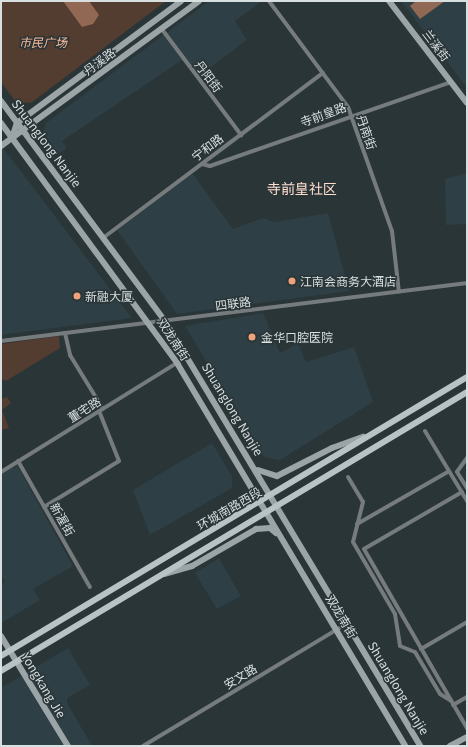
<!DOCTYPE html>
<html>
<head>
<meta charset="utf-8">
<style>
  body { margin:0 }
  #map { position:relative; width:468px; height:747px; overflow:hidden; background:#2a3538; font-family:Georgia,"Noto Sans SC",serif }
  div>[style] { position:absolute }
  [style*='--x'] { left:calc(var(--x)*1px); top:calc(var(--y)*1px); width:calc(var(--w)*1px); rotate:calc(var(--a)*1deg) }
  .built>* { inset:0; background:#2e3f45 }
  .green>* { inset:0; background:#533c30 }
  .water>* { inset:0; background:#916853 }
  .street>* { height:4px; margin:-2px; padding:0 2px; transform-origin:2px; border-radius:2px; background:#767b7d }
  .secondary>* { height:6px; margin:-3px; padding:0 3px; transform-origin:3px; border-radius:3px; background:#9ba4a6 }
  .primary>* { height:6px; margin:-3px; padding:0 3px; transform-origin:3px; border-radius:3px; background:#b8c3c6 }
  .dots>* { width:11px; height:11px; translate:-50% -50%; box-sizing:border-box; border:2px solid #2a3538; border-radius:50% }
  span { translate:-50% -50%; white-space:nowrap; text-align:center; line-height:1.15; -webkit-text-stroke:3px #2a3538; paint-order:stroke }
  .park-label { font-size:12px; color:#feba98; font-style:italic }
  .street-label { font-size:12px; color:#d8dfe1 }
  .poi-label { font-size:12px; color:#d8dfe1 }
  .left { translate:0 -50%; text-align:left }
  .quarter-label { font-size:14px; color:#fcddce }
  .frame { position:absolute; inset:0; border:2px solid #d8dfe1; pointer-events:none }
</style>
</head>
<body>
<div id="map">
  <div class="built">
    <i style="clip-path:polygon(209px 1px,262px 1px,235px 21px,247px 40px,196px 78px,182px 60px,62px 141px,67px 148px,58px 154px,43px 132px,46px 123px)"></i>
    <i style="clip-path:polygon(467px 1px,467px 88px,402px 2px)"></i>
    <i style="clip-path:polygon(1px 145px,132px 318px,1px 335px)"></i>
    <i style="clip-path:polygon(192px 173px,233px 229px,263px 218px,274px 222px,328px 213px,349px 291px,177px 314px,117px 230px)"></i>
    <i style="clip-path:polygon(467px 173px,467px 224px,446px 225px,445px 179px)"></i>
    <i style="clip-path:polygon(263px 313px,280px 353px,298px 343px,306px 362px,354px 347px,373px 402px,280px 460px,264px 457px,185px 326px)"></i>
    <i style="clip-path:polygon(212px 443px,232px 476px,232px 488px,150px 535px,133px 490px)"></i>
    <i style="clip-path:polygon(17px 465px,73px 566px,33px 589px,40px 600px,1px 623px,1px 585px,5px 582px,1px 575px,1px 474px)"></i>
    <i style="clip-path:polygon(219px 558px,241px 596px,217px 609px,195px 573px)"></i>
    <i style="clip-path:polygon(68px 648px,90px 685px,67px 698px,67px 703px,92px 746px,1px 746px,1px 688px)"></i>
  </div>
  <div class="green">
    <i style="clip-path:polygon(1px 1px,166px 1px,31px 103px,16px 102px,1px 82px)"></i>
    <i style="clip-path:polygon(59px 336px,60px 348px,6px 381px,1px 379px,1px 344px)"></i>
    <i style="clip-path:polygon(7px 397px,11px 403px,2px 410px,9px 428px,2px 430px,1px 399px)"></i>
  </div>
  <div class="water">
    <i style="clip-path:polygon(63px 1px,89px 1px,99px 15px,93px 24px,82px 27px)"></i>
    <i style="clip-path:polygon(416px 1px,445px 1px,420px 19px,410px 6px)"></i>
  </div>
  <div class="street">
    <i style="--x:269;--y:1;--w:132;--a:53.3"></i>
    <i style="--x:348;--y:107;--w:132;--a:70.5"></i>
    <i style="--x:392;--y:231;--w:61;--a:83.5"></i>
    <i style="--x:161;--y:28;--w:134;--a:53.2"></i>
    <i style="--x:202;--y:164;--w:8;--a:14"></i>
    <i style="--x:210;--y:166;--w:255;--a:-19.2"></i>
    <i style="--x:103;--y:238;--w:275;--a:-36.9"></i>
    <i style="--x:65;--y:333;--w:23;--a:77"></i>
    <i style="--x:70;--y:355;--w:63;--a:58.6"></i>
    <i style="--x:1;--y:341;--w:470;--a:-7.1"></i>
    <i style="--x:425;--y:431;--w:82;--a:59"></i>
    <i style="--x:467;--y:458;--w:17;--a:126"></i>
    <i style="--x:457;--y:472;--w:19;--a:58"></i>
    <i style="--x:18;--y:461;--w:145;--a:60.3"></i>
    <i style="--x:1;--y:472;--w:207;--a:-31.8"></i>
    <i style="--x:348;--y:477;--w:29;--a:59"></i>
    <i style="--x:363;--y:502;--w:41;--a:104"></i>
    <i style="--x:353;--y:542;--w:83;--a:59.7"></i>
    <i style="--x:395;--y:614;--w:32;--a:81"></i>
    <i style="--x:400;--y:646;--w:16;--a:22"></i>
    <i style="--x:415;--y:652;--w:49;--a:59.2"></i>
    <i style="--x:440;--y:694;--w:12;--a:31"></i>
    <i style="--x:462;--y:492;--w:113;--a:149.8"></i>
    <i style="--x:364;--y:549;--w:207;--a:60.1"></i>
    <i style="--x:44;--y:507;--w:88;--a:-31.5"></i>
    <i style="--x:119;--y:461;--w:54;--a:-111.8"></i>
    <i style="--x:357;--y:524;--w:106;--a:-29.9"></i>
    <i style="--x:421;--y:649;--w:53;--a:-30.4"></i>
    <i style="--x:453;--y:705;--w:16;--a:-30"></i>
    <i style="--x:143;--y:746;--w:239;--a:-31"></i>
  </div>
  <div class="secondary">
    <i style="--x:389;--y:1;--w:128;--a:52.6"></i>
    <i style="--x:1;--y:101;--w:274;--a:53.3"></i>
    <i style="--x:165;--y:321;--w:496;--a:59"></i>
    <i style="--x:1;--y:123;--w:298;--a:53.7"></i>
    <i style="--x:177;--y:363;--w:446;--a:59.2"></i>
    <i style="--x:12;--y:138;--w:16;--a:-72"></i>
    <i style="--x:17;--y:123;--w:204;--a:-36.6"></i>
    <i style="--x:1;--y:146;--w:245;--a:-36.2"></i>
    <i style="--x:258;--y:470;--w:20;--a:18"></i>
    <i style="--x:277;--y:476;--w:62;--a:-27"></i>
    <i style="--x:332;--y:448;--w:33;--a:-20"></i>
    <i style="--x:164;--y:574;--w:29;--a:-16"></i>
    <i style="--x:192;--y:566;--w:74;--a:-30"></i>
    <i style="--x:256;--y:529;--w:14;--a:-4"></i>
    <i style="--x:270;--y:528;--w:8;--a:40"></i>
    <i style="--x:1;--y:636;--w:129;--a:58.7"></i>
    <i style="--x:450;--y:746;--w:19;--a:-28"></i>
  </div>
  <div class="primary">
    <i style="--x:1;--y:656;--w:543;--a:-30.91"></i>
    <i style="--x:1;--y:671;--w:543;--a:-30.91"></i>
  </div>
  <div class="dots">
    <i style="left:292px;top:281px;background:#f0a27a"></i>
    <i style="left:77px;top:296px;background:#f0a27a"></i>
    <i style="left:252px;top:337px;background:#f0a27a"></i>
  </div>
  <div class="park-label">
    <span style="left:43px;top:42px">市民广场</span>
  </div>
  <div class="street-label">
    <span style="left:437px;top:45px;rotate:53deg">兰溪街</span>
    <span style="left:99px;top:61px;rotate:-36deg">丹溪路</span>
    <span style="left:209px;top:76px;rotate:53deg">丹阳街</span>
    <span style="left:323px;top:114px;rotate:-20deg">寺前皇路</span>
    <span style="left:367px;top:132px;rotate:71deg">丹南街</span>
    <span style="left:47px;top:143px;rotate:53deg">Shuanglong Nanjie</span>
    <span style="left:207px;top:147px;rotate:-37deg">宁和路</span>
    <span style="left:233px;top:303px;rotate:-7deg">四联路</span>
    <span style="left:174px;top:339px;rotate:57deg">双龙南街</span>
    <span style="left:84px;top:409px;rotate:-32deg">董宅路</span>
    <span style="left:233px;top:409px;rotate:59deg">Shuanglong Nanjie</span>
    <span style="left:229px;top:508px;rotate:-30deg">环城南路西段</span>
    <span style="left:63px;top:519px;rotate:60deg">新渥街</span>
    <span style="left:342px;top:616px;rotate:59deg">双龙南街</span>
    <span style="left:240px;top:676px;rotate:-31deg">安文路</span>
    <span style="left:44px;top:685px;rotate:59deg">Yongkang Jie</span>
    <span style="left:399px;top:688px;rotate:59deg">Shuanglong Nanjie</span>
  </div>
  <div class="poi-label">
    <span class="left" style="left:300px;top:281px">江南会商务大酒店</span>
    <span class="left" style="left:85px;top:296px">新融大厦</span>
    <span class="left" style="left:261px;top:337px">金华口腔医院</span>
  </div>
  <div class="quarter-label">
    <span style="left:302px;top:188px">寺前皇社区</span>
  </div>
  <div class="frame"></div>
</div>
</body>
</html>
